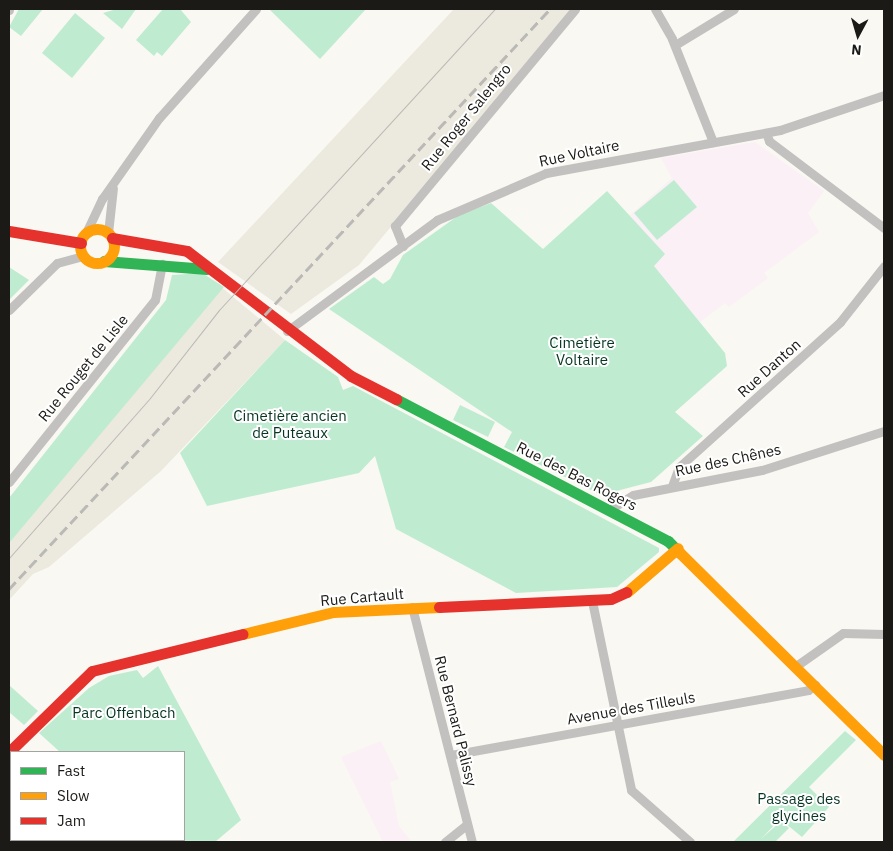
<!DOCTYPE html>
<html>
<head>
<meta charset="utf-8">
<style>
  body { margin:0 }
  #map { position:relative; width:893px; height:851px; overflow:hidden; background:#f9f8f2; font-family:"IBM Plex Sans",sans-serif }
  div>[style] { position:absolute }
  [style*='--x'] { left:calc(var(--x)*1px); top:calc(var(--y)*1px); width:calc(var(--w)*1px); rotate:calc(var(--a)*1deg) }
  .built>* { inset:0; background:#ece9de }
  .education>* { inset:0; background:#fbf0f6 }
  .green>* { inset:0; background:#bfecd0 }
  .street>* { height:9px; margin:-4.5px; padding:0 4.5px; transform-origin:4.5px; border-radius:4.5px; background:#c3c1c0 }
  .fast>* { height:11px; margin:-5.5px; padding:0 5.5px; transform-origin:5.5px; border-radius:5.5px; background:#30b455 }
  .slow>* { height:11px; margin:-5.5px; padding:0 5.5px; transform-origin:5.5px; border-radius:5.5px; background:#ff9f0a }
  .slow>.ring { margin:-5.5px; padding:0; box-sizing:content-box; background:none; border:11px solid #ff9f0a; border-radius:50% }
  .jam>* { height:11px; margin:-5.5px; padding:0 5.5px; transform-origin:5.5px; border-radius:5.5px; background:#e5322d }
  .tram>* { height:1px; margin:-0.5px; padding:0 0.5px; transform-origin:0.5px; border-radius:0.5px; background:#bab9b6 }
  .rail>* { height:3px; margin-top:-1.5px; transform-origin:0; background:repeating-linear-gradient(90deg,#bab9b6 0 10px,transparent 0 15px) }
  span { translate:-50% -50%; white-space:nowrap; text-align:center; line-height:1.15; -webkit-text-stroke:4px #fff; paint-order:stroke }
  .street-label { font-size:15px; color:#1b1a16 }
  .park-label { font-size:15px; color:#063521 }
  .frame { position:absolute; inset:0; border:10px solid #1b1a16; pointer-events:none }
  .legend { position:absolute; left:10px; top:751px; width:175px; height:90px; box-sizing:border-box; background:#fff; border:1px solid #a4a3a2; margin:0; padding:6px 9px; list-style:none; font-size:15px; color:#1b1a16 }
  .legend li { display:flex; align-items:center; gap:10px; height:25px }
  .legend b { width:25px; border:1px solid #a4a3a2 }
  .north { position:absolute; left:833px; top:10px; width:50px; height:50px; -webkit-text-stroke:4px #fff; paint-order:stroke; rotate:186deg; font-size:14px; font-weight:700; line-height:20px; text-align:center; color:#1b1a16 }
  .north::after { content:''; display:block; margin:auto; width:18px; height:22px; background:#1b1a16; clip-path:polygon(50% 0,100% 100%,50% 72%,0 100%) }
</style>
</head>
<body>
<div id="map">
  <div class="built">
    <i style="clip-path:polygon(454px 9px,573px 9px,359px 265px,291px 314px,218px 262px)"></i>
    <i style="clip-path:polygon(220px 286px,285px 340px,161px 471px,49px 567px,33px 574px,9px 600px,9px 498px)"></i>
  </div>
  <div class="education">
    <i style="clip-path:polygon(755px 142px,824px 191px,808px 213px,819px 232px,764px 273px,768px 278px,729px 307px,725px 303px,700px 322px,653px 266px,630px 215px,672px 178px,661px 158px)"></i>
    <i style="clip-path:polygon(381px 741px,399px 779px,390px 782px,399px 826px,412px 842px,383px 842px,341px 757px)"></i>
  </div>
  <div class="green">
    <i style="clip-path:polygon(19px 9px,43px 9px,21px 36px,9px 27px)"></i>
    <i style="clip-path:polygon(117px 9px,136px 9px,122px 29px,103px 13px)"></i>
    <i style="clip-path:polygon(163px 9px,180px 9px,191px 22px,162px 56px,157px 52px,154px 56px,136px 40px)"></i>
    <i style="clip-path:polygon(269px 9px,366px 9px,320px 59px)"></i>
    <i style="clip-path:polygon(75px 13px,105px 38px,72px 78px,42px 53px)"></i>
    <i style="clip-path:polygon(674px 180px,697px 207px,657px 240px,634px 213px)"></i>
    <i style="clip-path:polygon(607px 191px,665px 254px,654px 266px,725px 353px,727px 366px,675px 412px,703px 436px,651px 482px,601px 495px,504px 447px,512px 432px,329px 309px,374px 277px,383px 284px,390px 279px,403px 255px,459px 215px,491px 203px,543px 249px)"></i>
    <i style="clip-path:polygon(9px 267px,29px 280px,9px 300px)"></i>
    <i style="clip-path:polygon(202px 273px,224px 287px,10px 542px,9px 498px,166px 300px,172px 275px)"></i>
    <i style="clip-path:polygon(285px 340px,338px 377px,343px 390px,353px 386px,659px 548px,659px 552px,617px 587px,516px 593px,396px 529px,375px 456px,359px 473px,207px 506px,180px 453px)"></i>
    <i style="clip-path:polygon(460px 405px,495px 422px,488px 437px,453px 420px)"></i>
    <i style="clip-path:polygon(158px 666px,241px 820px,215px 842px,152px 840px,184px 840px,184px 752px,60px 752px,39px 733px,89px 688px,109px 676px,137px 670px,143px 678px)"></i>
    <i style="clip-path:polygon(9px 685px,38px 711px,24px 725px,9px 712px)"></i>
    <i style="clip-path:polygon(845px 731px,856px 740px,809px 787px,829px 807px,802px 837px,780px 819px,761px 839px,781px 821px,789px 828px,775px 842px,733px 842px)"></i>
  </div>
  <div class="street">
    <i style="--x:655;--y:9;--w:34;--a:60"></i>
    <i style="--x:672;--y:39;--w:111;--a:68.3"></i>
    <i style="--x:9;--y:10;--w:1;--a:-90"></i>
    <i style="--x:675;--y:45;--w:69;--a:-31.4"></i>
    <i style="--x:766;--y:133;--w:9;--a:69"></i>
    <i style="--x:769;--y:141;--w:144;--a:37.1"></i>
    <i style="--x:86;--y:233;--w:38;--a:-65"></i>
    <i style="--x:102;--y:199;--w:99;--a:-54.9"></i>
    <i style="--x:159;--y:118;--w:146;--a:-48.3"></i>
    <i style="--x:108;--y:233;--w:45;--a:-83.7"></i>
    <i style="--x:403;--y:246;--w:22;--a:-112"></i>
    <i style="--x:395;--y:226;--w:282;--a:-50.3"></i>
    <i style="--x:9;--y:310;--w:67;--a:-44.4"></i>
    <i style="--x:57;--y:263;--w:27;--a:-15"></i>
    <i style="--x:287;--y:331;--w:187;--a:-36.5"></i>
    <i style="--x:437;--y:220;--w:119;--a:-23.3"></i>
    <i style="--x:546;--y:173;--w:238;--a:-10.4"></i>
    <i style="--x:780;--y:130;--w:110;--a:-18.6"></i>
    <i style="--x:9;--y:482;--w:233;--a:-51.3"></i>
    <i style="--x:155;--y:300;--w:37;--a:-79"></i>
    <i style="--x:672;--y:486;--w:20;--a:-70"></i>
    <i style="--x:679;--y:467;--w:217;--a:-42"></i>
    <i style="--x:840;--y:322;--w:71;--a:-51.8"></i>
    <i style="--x:609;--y:510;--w:28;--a:-32"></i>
    <i style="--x:633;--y:495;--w:131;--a:-11"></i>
    <i style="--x:762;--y:470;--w:128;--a:-17.7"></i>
    <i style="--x:592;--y:601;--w:193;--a:78.3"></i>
    <i style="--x:631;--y:790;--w:79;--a:41.4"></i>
    <i style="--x:412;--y:607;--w:243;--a:75.7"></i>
    <i style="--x:796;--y:666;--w:57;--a:-35.1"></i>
    <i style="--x:843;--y:633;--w:41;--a:1.4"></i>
    <i style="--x:451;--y:755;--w:363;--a:-10.3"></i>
    <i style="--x:808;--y:690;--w:9;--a:-36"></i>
    <i style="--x:445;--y:842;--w:28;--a:-39"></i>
  </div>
  <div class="fast">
    <i style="--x:104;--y:261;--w:103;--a:4.4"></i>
    <i style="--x:396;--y:399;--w:307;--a:27.6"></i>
    <i style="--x:668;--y:541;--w:17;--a:45"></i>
  </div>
  <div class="slow">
    <i class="ring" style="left:80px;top:229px;width:23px;height:23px"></i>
    <i style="--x:680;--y:553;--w:287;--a:44.7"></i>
    <i style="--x:627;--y:592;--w:67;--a:-40.8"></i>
    <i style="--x:243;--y:634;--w:93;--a:-13.7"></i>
    <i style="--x:333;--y:612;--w:106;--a:-2.7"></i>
  </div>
  <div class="jam">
    <i style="--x:9;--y:231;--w:73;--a:9.5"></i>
    <i style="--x:112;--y:238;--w:76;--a:9.8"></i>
    <i style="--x:187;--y:251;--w:206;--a:37.3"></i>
    <i style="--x:351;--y:376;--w:51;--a:27.1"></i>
    <i style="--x:439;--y:607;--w:172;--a:-2.7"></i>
    <i style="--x:611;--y:599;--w:17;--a:-24"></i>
    <i style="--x:9;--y:752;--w:116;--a:-44.3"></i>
    <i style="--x:92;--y:671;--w:155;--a:-13.8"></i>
  </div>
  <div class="tram">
    <i style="--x:9;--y:558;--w:213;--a:-48.6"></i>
    <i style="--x:150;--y:398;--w:112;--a:-51.9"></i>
    <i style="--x:219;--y:310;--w:408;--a:-47.5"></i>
  </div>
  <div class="rail">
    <i style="--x:9;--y:589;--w:793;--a:-46.99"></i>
  </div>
  <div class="street-label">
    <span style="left:466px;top:117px;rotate:-51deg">Rue Roger Salengro</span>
    <span style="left:579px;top:153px;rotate:-12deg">Rue Voltaire</span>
    <span style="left:83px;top:368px;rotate:-51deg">Rue Rouget de Lisle</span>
    <span style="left:769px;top:368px;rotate:-42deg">Rue Danton</span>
    <span style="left:728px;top:460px;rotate:-12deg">Rue des Chênes</span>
    <span style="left:577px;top:476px;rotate:27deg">Rue des Bas Rogers</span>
    <span style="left:362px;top:597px;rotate:-5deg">Rue Cartault</span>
    <span style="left:631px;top:708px;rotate:-10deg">Avenue des Tilleuls</span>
    <span style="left:456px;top:721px;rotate:76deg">Rue Bernard Palissy</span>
  </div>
  <div class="park-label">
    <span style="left:582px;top:351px">Cimetière<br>Voltaire</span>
    <span style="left:290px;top:424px">Cimetière ancien<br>de Puteaux</span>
    <span style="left:124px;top:713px">Parc Offenbach</span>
    <span style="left:799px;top:807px">Passage des<br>glycines</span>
  </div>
  <div class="frame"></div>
  <ul class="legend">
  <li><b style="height:6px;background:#30b455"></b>Fast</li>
  <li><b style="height:6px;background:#ff9f0a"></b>Slow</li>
  <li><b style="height:6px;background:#e5322d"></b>Jam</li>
  </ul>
  <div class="north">N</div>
</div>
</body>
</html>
